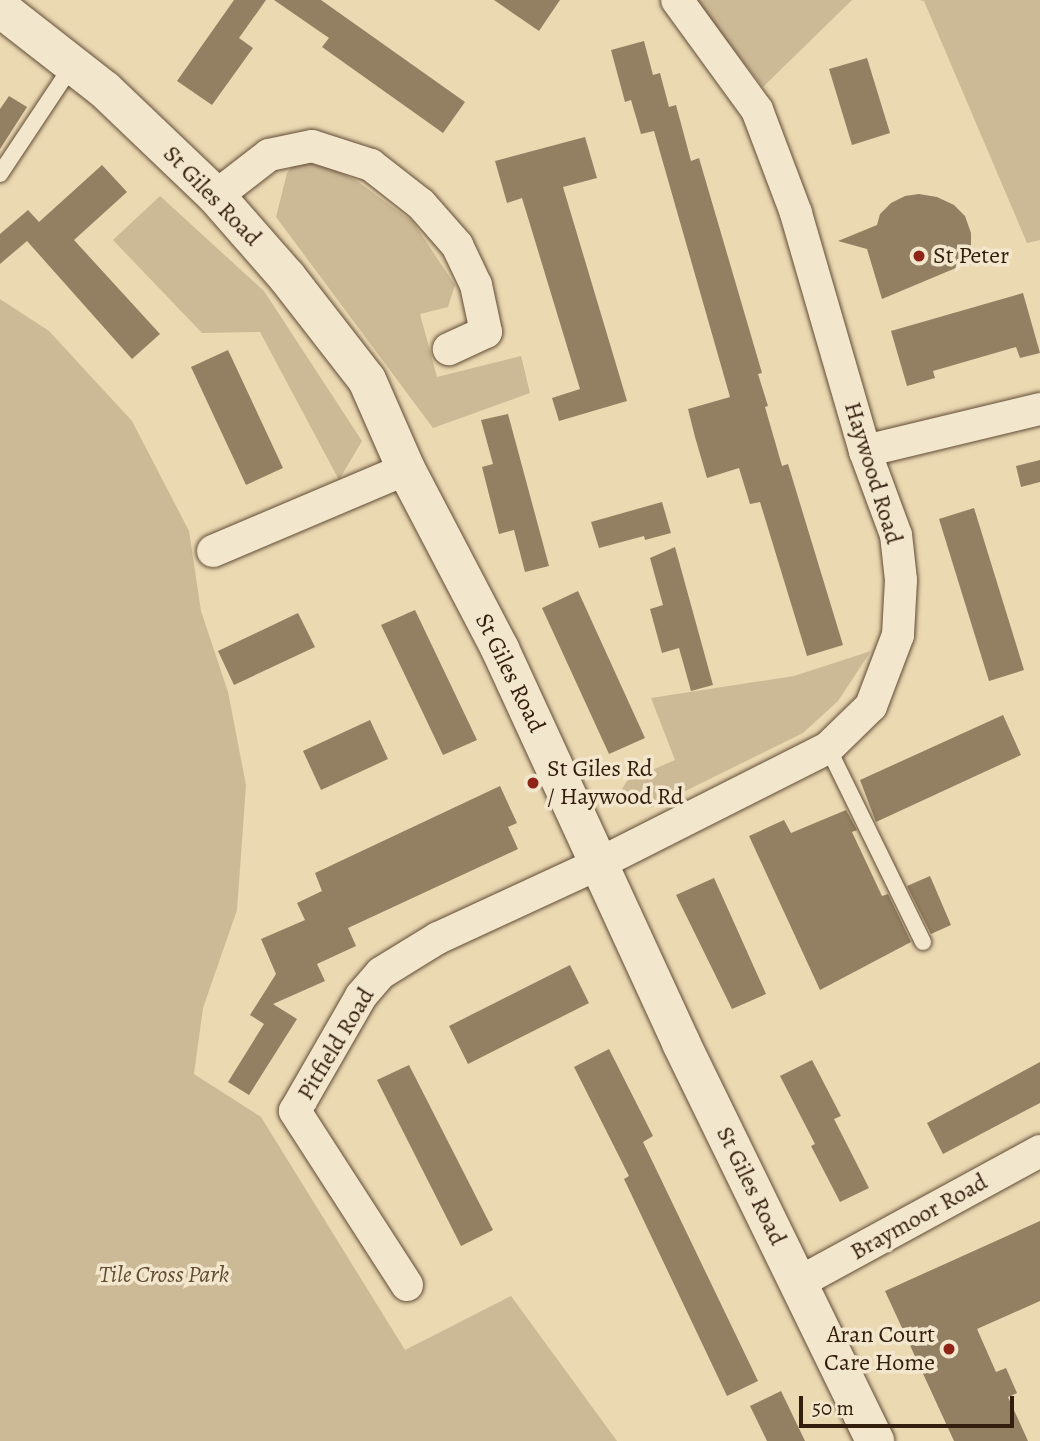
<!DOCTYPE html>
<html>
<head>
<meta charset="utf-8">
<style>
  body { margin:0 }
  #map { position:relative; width:1040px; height:1441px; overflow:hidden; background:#ebd9b2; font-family:Alegreya,serif }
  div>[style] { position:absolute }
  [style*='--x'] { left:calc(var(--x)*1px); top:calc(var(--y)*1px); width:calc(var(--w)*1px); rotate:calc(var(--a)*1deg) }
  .green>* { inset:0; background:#ccb996 }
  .building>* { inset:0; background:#937f62 }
  .roads { filter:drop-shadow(0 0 2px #614c36) drop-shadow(0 0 2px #614c36) }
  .lane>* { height:16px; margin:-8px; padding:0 8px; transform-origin:8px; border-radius:8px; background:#f2e6cd }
  .street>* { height:32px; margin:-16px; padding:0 16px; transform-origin:16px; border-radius:16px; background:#f2e6cd }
  .secondary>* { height:38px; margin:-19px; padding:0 19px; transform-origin:19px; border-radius:19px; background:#f2e6cd }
  .dots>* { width:19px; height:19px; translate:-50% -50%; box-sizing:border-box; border:4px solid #f2e6cd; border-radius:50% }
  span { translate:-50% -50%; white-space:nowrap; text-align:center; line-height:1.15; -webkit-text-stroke:7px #f2e6cd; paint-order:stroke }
  .street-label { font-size:24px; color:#331d0c }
  .poi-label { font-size:24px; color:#331d0c }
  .left { translate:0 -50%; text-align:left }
  .right { translate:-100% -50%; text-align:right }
  .park-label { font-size:24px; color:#614c35; font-style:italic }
  .scale { position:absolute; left:799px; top:1396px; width:215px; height:32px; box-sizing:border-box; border:4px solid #331d0c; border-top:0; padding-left:9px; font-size:21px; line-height:24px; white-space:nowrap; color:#331d0c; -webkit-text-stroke:5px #f2e6cd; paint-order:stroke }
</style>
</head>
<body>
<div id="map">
  <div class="green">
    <i style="clip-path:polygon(695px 0,852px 0,763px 87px)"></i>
    <i style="clip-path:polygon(919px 0,1040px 0,1040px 240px,1027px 243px,924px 1px)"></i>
    <i style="clip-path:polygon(297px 160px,318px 162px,357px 181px,413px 222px,455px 285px,448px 307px,420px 314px,437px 377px,521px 356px,530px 393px,433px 428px,276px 217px,287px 173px)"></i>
    <i style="clip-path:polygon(160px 196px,264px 291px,362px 441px,339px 480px,260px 332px,202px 333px,113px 240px)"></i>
    <i style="clip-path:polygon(0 299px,49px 331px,132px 421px,189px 531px,201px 611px,228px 692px,246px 785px,237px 910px,203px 1008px,194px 1074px,261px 1117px,405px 1350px,511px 1296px,617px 1441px,0 1441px)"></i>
    <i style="clip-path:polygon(871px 651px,838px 701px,803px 733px,651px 808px,617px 797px,627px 781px,675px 760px,651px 698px,794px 676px)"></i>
  </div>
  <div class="building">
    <i style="clip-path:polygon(234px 0,266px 0,239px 38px,253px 48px,212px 105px,177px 81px)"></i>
    <i style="clip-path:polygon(274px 0,321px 0,465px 102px,443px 133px,322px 47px,329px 38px)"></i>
    <i style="clip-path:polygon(494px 0,560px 0,539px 31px)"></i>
    <i style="clip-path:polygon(644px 41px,653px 75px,660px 73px,669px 107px,676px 105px,691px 161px,699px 158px,762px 373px,758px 374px,768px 406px,765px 407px,782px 466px,788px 464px,843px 645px,807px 656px,760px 502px,750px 504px,739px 468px,707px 478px,695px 437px,688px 409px,730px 397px,654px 131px,641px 134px,631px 100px,625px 102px,611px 50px)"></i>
    <i style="clip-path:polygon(867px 58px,890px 133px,852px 145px,829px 69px)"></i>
    <i style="clip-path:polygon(9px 96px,27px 107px,0 149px,0 109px)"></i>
    <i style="clip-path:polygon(585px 137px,597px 178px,563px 187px,627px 401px,559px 421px,552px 398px,580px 389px,522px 198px,507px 203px,495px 161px)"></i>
    <i style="clip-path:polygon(102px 165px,127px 192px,74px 240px,160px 334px,132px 359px,27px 241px,0 264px,0 234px,28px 210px,39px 222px)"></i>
    <i style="clip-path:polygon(919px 194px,937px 197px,954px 205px,965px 216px,971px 233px,971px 252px,963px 265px,882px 299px,867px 249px,838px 241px,877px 225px,880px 214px,891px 203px,905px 196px)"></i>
    <i style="clip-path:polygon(1023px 293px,1040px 353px,1020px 358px,1016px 347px,933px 371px,935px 378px,907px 386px,891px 331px)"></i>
    <i style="clip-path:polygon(228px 350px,283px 468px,246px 485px,191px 367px)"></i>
    <i style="clip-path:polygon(508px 414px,549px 566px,525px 572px,514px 530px,499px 534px,482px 467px,493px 464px,481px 420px)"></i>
    <i style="clip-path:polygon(1040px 460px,1040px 482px,1021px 487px,1016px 466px)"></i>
    <i style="clip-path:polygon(662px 502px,671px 533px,645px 540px,644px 536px,599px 548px,591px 522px)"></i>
    <i style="clip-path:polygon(974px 508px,1024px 670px,989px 681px,939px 519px)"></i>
    <i style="clip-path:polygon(675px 547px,713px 685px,691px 691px,679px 648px,662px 653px,650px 609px,663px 605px,650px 558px)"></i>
    <i style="clip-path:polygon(578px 591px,645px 738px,609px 754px,542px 608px)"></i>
    <i style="clip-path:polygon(415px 610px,477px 740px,443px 755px,381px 625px)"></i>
    <i style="clip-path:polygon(298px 613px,315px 647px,234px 685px,218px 651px)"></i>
    <i style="clip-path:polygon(1003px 715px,1021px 755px,876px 822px,860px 780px)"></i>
    <i style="clip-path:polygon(370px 720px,388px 759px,321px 790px,303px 751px)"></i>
    <i style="clip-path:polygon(500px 786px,517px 823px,508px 827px,518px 849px,348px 928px,356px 946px,317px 964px,325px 981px,273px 1004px,297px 1019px,249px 1095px,228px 1082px,264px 1024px,250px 1015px,276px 974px,261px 939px,305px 920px,297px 903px,322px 891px,315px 873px)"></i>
    <i style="clip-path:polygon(846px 810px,857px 830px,852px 832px,882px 896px,888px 894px,911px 942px,820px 990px,749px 836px,784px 820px,791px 833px)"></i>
    <i style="clip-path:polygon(930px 876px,951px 925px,931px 934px,907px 886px)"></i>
    <i style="clip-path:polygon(714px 878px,766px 994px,732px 1009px,676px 895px)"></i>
    <i style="clip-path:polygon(570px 965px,589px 1003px,468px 1064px,449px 1026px)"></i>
    <i style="clip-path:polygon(609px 1049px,653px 1136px,643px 1142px,758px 1381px,727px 1396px,624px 1179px,629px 1176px,574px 1067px)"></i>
    <i style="clip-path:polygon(812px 1060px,841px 1116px,834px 1119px,869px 1188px,840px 1202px,811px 1146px,815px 1144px,780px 1076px)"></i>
    <i style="clip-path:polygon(1040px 1062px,1040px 1103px,943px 1154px,927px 1123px)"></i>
    <i style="clip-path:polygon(409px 1065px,493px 1230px,461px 1246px,377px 1080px)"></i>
    <i style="clip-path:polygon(1040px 1221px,1040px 1301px,977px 1329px,996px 1372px,1006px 1368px,1017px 1393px,1008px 1397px,1028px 1441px,954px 1441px,885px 1291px)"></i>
    <i style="clip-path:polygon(781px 1391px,805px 1441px,767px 1441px,750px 1406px)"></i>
  </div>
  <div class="roads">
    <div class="lane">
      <i style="--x:0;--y:174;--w:132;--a:-56.4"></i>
      <i style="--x:828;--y:748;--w:216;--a:63.9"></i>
    </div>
    <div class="street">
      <i style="--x:216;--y:196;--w:67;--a:-37.7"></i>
      <i style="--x:269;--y:155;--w:44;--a:-11.8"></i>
      <i style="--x:312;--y:146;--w:62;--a:17.9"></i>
      <i style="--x:371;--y:165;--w:63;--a:38"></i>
      <i style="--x:421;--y:204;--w:55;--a:48.7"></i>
      <i style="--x:457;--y:245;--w:44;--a:64.6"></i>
      <i style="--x:476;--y:285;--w:48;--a:78"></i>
      <i style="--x:486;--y:332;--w:41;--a:155.3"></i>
      <i style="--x:865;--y:451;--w:180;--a:-13.5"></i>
      <i style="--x:213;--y:551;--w:210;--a:-23"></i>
      <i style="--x:798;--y:1283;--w:276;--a:-28.6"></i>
      <i style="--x:407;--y:1285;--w:207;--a:-122.8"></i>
      <i style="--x:295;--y:1111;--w:133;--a:-60.1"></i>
      <i style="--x:361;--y:996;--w:30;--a:-49"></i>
      <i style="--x:381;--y:973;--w:67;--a:-31.6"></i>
      <i style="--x:438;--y:938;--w:176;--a:-24.8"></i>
      <i style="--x:598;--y:864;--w:258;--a:-26.8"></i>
      <i style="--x:828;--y:748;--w:60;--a:-44.3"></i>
      <i style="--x:871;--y:706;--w:76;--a:-69.2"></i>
      <i style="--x:898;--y:635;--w:55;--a:-86.9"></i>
      <i style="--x:901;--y:580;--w:45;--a:-96.3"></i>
      <i style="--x:896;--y:535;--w:90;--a:-110.3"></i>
      <i style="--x:865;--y:451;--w:248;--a:-106.2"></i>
      <i style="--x:796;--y:213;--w:110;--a:-110.7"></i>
      <i style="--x:757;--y:110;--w:136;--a:-126"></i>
    </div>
    <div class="secondary">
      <i style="--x:0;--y:8;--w:133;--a:38"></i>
      <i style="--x:105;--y:90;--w:153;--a:43.7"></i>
      <i style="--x:216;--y:196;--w:108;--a:48.8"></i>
      <i style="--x:287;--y:277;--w:130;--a:52.2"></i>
      <i style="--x:367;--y:380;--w:97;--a:66.3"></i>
      <i style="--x:406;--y:469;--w:203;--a:62.4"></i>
      <i style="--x:500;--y:649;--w:434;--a:65.3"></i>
      <i style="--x:681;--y:1043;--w:443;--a:64"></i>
    </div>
  </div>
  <div class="dots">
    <i style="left:919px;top:256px;background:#8f2418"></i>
    <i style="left:533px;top:783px;background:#8f2418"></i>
    <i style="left:949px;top:1349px;background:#8f2418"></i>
  </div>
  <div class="street-label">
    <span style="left:212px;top:196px;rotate:46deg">St Giles Road</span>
    <span style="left:873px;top:473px;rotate:73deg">Haywood Road</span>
    <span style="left:510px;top:673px;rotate:64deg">St Giles Road</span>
    <span style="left:336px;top:1044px;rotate:-59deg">Pitfield Road</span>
    <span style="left:751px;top:1186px;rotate:64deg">St Giles Road</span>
    <span style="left:919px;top:1217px;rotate:-29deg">Braymoor Road</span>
  </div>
  <div class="poi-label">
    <span class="left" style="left:933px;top:256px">St Peter</span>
    <span class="left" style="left:547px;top:783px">St Giles Rd<br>/ Haywood Rd</span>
    <span class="right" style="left:935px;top:1349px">Aran Court<br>Care Home</span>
  </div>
  <div class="park-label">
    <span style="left:164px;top:1275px">Tile Cross Park</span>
  </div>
  <div class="scale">50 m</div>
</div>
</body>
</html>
